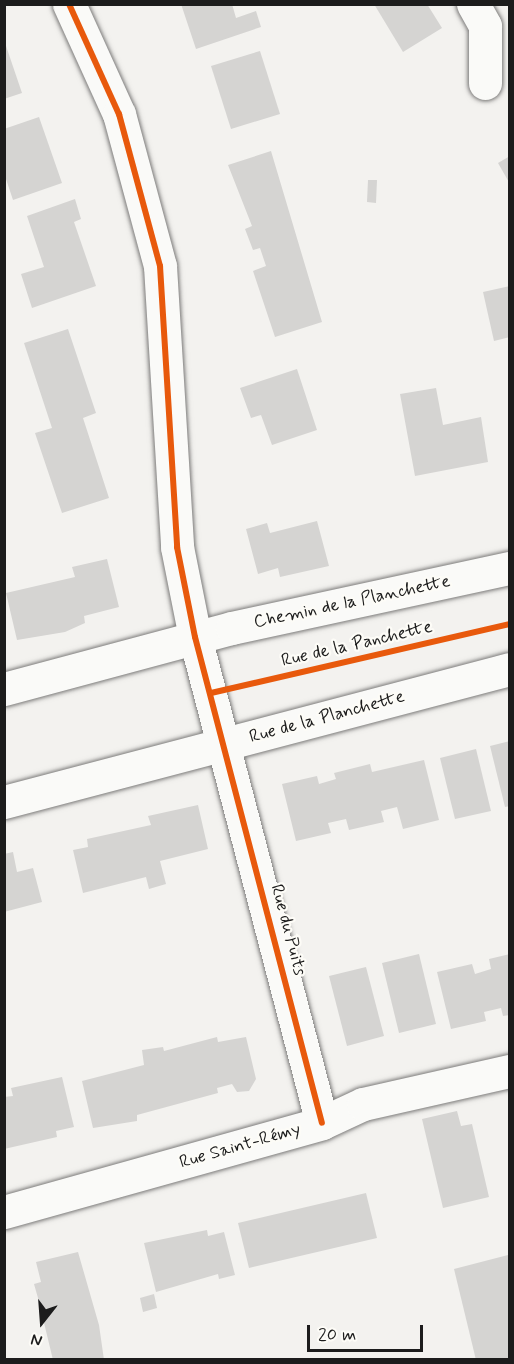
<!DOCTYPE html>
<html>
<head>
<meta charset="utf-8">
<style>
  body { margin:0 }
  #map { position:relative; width:514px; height:1364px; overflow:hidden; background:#f3f2ef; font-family:Mynerve,sans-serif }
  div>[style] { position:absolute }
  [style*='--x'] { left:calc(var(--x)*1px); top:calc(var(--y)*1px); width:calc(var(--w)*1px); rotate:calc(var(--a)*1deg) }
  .building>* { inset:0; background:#d5d4d2 }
  .roads { filter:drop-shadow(0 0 2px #7d7c7b) drop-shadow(0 0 2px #7d7c7b) }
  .minor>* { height:33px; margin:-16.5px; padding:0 16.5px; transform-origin:16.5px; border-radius:16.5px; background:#fafaf8 }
  .cycleway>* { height:6px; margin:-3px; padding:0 3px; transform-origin:3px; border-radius:3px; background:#e8590c }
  span { translate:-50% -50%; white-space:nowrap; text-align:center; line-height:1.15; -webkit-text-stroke:4.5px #fdfcf7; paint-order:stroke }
  .street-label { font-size:18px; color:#1c1c1c }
  .frame { position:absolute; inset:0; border:6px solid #1c1c1c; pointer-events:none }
  .north { position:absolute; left:12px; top:1292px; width:60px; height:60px; -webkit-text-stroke:4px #fdfcf7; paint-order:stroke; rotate:197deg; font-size:16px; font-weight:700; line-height:24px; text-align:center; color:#1c1c1c }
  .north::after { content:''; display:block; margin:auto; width:21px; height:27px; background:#1c1c1c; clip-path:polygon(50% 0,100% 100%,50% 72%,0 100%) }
  .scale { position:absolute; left:307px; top:1325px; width:116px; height:27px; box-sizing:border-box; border:3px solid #1c1c1c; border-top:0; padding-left:8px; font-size:18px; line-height:21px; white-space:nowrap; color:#1c1c1c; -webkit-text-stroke:4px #fdfcf7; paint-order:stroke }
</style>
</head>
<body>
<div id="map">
  <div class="building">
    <i style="clip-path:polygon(181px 4px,232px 4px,236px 18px,256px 11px,261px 27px,196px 49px)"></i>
    <i style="clip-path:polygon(374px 4px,427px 4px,442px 28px,403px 52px)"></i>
    <i style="clip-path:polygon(4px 40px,22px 93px,4px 99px)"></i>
    <i style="clip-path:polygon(260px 51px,280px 114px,231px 129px,211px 66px)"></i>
    <i style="clip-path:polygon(39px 117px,62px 183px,13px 200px,4px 173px,4px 129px)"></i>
    <i style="clip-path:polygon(271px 151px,322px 322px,275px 337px,253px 271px,266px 266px,260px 248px,253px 250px,245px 229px,252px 226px,228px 165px)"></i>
    <i style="clip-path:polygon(510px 156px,510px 184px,498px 163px)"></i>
    <i style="clip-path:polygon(368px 180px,377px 180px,376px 203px,367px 202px)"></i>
    <i style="clip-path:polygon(75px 199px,81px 219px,74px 222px,96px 286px,32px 308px,21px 274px,44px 267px,27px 216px)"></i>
    <i style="clip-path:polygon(510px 286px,510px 337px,494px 341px,483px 292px)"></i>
    <i style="clip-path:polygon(68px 329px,96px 413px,83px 418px,109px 498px,62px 513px,35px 433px,52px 428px,24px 343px)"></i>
    <i style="clip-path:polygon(297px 369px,317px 430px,272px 445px,261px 415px,251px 418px,240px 388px)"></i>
    <i style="clip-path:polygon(436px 388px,443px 425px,481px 417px,488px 462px,415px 476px,400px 394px)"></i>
    <i style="clip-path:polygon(317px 521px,329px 566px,280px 577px,278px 568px,258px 574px,246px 529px,267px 523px,270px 533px)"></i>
    <i style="clip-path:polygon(107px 559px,119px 607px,84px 616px,85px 623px,65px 632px,17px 640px,6px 593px,75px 577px,72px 567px)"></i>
    <i style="clip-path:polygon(510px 741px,510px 806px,505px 807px,490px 746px)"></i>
    <i style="clip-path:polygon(476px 749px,491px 811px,455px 819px,440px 758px)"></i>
    <i style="clip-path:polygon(424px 760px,439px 820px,403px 829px,397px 807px,381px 811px,384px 822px,349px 830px,346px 819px,328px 823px,331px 833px,296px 841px,282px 784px,317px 776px,319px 784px,336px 779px,334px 773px,370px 764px,372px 772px)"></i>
    <i style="clip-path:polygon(198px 805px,208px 849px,160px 861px,166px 884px,149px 889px,146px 877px,83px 893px,73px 850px,88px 847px,87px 839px,151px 825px,148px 816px)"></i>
    <i style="clip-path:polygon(13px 852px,17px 872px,33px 868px,42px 902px,4px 912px,4px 854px)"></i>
    <i style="clip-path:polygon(419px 954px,436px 1024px,399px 1033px,382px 963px)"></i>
    <i style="clip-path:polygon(510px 954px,510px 1015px,503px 1016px,501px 1008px,484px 1012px,486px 1021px,451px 1029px,437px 972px,472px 964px,475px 974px,491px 969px,489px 959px)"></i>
    <i style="clip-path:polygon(366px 967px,384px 1036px,347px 1046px,329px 976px)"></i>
    <i style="clip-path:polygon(217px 1037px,218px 1042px,246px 1037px,256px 1079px,249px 1091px,237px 1092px,232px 1084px,217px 1088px,218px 1093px,137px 1115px,137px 1121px,93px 1128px,82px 1081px,144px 1065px,142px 1050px,163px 1047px,164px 1051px)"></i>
    <i style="clip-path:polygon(62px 1077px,74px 1127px,56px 1131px,57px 1137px,4px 1149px,4px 1097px,13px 1096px,11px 1088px)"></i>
    <i style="clip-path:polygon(457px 1111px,461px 1126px,472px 1124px,489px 1197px,443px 1208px,422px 1119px)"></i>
    <i style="clip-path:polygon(366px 1193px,377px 1238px,249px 1268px,238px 1223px)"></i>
    <i style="clip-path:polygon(207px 1230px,208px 1236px,224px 1232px,235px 1275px,219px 1279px,218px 1274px,156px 1292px,144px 1243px)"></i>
    <i style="clip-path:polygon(78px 1252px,99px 1325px,104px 1360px,53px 1360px,38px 1298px,34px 1284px,41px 1282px,36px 1262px)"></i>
    <i style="clip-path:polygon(508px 1255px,510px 1358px,476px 1360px,454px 1269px)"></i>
    <i style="clip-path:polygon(154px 1294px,157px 1308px,143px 1312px,140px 1298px)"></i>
  </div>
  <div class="roads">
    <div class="minor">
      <i style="--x:69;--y:4;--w:121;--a:65.6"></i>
      <i style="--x:119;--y:114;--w:157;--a:74.9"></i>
      <i style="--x:160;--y:266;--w:282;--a:86.5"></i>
      <i style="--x:177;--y:547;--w:92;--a:78.7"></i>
      <i style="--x:195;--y:637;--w:502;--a:75.36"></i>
      <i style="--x:473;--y:4;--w:25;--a:61"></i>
      <i style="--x:485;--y:26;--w:57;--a:90"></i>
      <i style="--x:4;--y:689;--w:236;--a:-15"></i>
      <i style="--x:232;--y:628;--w:284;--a:-12.2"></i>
      <i style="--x:4;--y:802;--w:523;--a:-14.73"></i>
      <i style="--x:4;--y:1212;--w:330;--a:-15.6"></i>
      <i style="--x:322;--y:1123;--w:45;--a:-24.9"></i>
      <i style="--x:363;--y:1104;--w:151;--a:-12.7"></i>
    </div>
  </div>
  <div class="cycleway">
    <i style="--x:69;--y:4;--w:121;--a:65.6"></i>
    <i style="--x:119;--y:114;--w:157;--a:74.9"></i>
    <i style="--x:160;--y:266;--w:282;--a:86.5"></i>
    <i style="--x:177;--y:547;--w:92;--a:78.7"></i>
    <i style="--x:195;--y:637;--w:502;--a:75.36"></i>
    <i style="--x:211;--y:693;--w:307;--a:-13"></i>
  </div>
  <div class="street-label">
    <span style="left:352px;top:602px;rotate:-12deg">Chemin de la Planchette</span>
    <span style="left:357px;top:644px;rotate:-13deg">Rue de la Panchette</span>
    <span style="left:327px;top:717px;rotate:-15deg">Rue de la Planchette</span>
    <span style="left:288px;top:930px;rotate:75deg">Rue du Puits</span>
    <span style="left:240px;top:1146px;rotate:-16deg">Rue Saint-Rémy</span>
  </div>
  <div class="frame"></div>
  <div class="north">N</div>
  <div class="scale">20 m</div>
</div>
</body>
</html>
